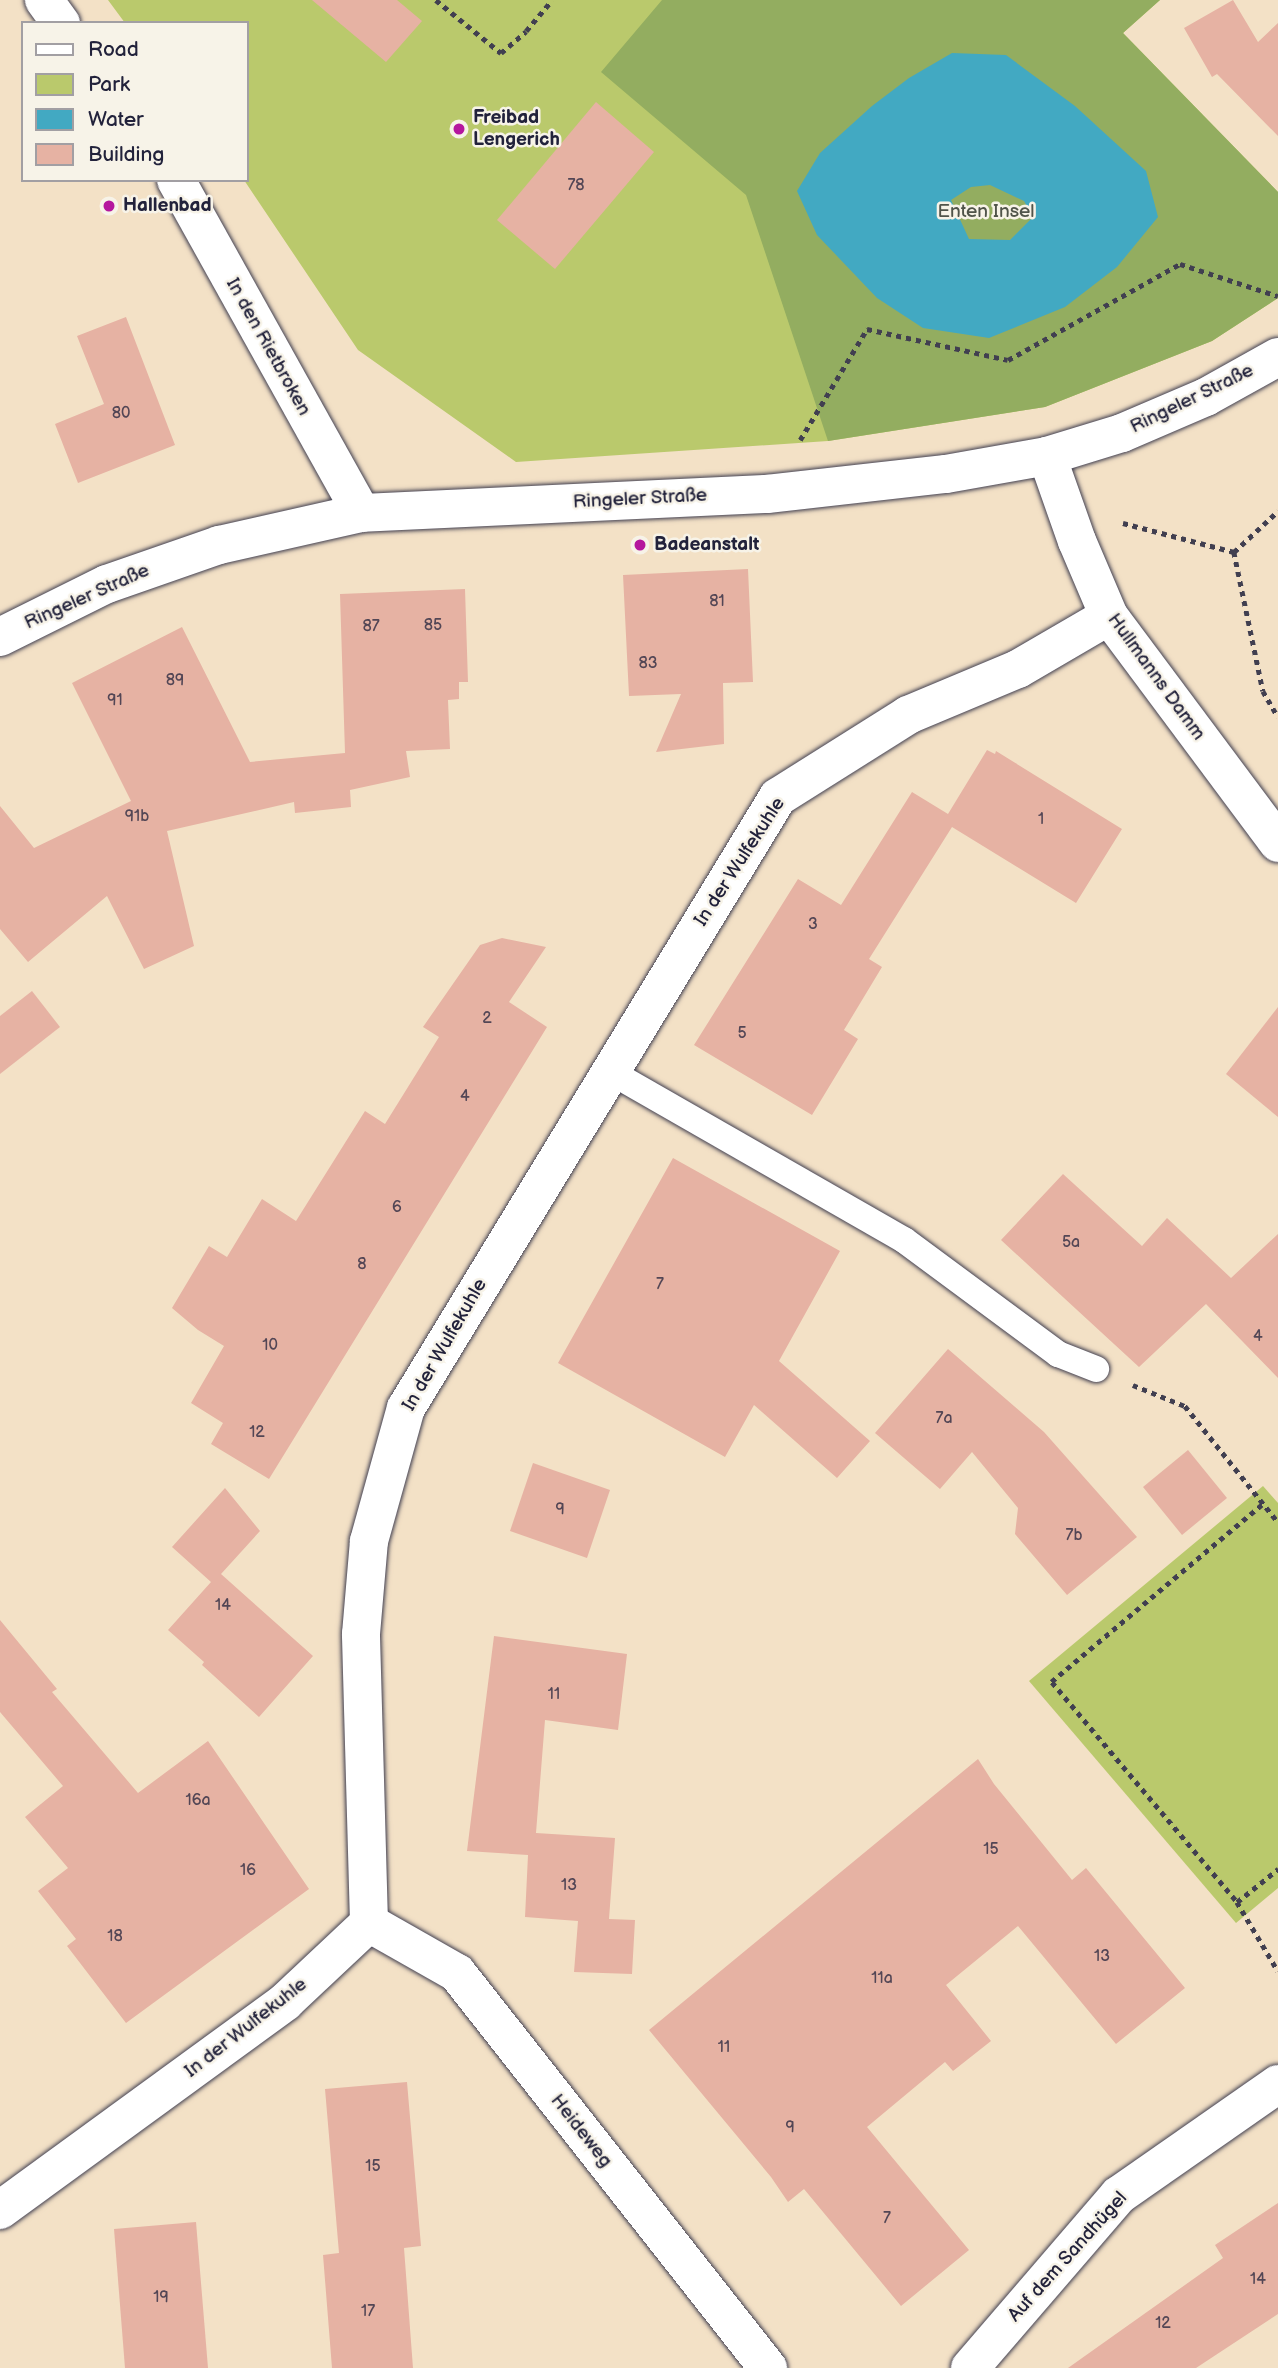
<!DOCTYPE html>
<html>
<head>
<meta charset="utf-8">
<style>
  body { margin:0 }
  #map { position:relative; width:1278px; height:2368px; overflow:hidden; background:#f3e1c6; font-family:"Balsamiq Sans",sans-serif }
  div>[style] { position:absolute }
  [style*='--x'] { left:calc(var(--x)*1px); top:calc(var(--y)*1px); width:calc(var(--w)*1px); rotate:calc(var(--a)*1deg) }
  .green>* { inset:0; background:#bac96c }
  .forest>* { inset:0; background:#93ad60 }
  .water>* { inset:0; background:#42a9c2 }
  .building>* { inset:0; background:#e6b2a3 }
  .path>* { height:4.5px; margin-top:-2.25px; transform-origin:0; background:repeating-linear-gradient(90deg,#413f50 0 5px,transparent 0 10px) }
  .roads { filter:drop-shadow(0 0 2px #413f50) drop-shadow(0 0 2px #413f50) }
  .service>* { height:26px; margin:-13px; padding:0 13px; transform-origin:13px; border-radius:13px; background:#fff }
  .minor>* { height:38px; margin:-19px; padding:0 19px; transform-origin:19px; border-radius:19px; background:#fff }
  .dots>* { width:19px; height:19px; translate:-50% -50%; box-sizing:border-box; border:4px solid #f7f3e8; border-radius:50% }
  span { translate:-50% -50%; white-space:nowrap; text-align:center; line-height:1.15; -webkit-text-stroke:5px #f7f3e8; paint-order:stroke }
  .number-label { font-size:16px; color:#534655 }
  .number-label span { -webkit-text-stroke-width:0 }
  .poi-label { font-size:19px; color:#22223b; font-weight:700 }
  .left { translate:0 -50%; text-align:left }
  .park-label { font-size:19px; color:#50544a }
  .street-label { font-size:19px; color:#22223b }
  .legend { position:absolute; left:21px; top:21px; width:228px; height:161px; box-sizing:border-box; background:#f7f3e8; border:2px solid #a29fa3; margin:0; padding:9px 12px; list-style:none; font-size:21px; color:#22223b }
  .legend li { display:flex; align-items:center; gap:14px; height:35px }
  .legend b { width:35px; border:2px solid #a29fa3 }
</style>
</head>
<body>
<div id="map">
  <div class="green">
    <i style="clip-path:polygon(108px 0,1160px 0,1123px 33px,1278px 192px,1278px 298px,1212px 341px,1045px 407px,828px 441px,516px 462px,358px 350px,244px 180px,247px 180px,247px 23px,125px 23px)"></i>
    <i style="clip-path:polygon(1263px 1486px,1278px 1503px,1278px 1888px,1236px 1923px,1029px 1681px)"></i>
  </div>
  <div class="forest">
    <i style="clip-path:polygon(662px 0,1160px 0,1123px 33px,1278px 192px,1278px 298px,1212px 341px,1045px 407px,828px 441px,746px 195px,601px 72px)"></i>
  </div>
  <div class="water">
    <i style="clip-path:polygon(evenodd,952px 53px,1006px 55px,1075px 106px,1146px 171px,1158px 217px,1117px 267px,1065px 307px,989px 338px,923px 328px,877px 298px,817px 235px,797px 191px,820px 153px,872px 106px,909px 78px,952px 53px,990px 185px,1024px 201px,1033px 217px,1010px 240px,969px 239px,951px 200px,971px 187px,990px 185px)"></i>
  </div>
  <div class="building">
    <i style="clip-path:polygon(312px 0,397px 0,422px 21px,386px 62px)"></i>
    <i style="clip-path:polygon(1233px 0,1258px 42px,1278px 23px,1278px 136px,1217px 74px,1212px 77px,1184px 28px)"></i>
    <i style="clip-path:polygon(596px 102px,654px 152px,555px 269px,497px 220px)"></i>
    <i style="clip-path:polygon(126px 317px,175px 445px,78px 483px,55px 424px,104px 404px,77px 336px)"></i>
    <i style="clip-path:polygon(748px 569px,753px 682px,723px 683px,724px 744px,656px 752px,681px 694px,629px 696px,623px 575px)"></i>
    <i style="clip-path:polygon(465px 589px,468px 682px,459px 682px,459px 699px,448px 700px,450px 749px,406px 751px,410px 777px,350px 790px,351px 807px,295px 813px,294px 802px,167px 831px,194px 946px,144px 969px,107px 896px,28px 962px,0 929px,0 806px,34px 848px,131px 801px,72px 683px,182px 627px,250px 762px,345px 753px,340px 594px)"></i>
    <i style="clip-path:polygon(987px 750px,995px 754px,996px 751px,1122px 829px,1076px 903px,952px 827px,869px 959px,882px 967px,844px 1030px,858px 1039px,812px 1115px,694px 1045px,798px 879px,841px 905px,912px 792px,948px 814px)"></i>
    <i style="clip-path:polygon(502px 938px,546px 947px,509px 1002px,547px 1027px,269px 1479px,211px 1444px,223px 1423px,191px 1403px,224px 1346px,198px 1330px,172px 1308px,209px 1246px,227px 1257px,262px 1199px,296px 1221px,365px 1111px,385px 1124px,439px 1037px,423px 1027px,480px 945px)"></i>
    <i style="clip-path:polygon(32px 991px,60px 1027px,0 1074px,0 1016px)"></i>
    <i style="clip-path:polygon(1278px 1007px,1278px 1117px,1226px 1074px)"></i>
    <i style="clip-path:polygon(673px 1158px,840px 1251px,779px 1361px,870px 1441px,837px 1478px,754px 1405px,725px 1457px,558px 1363px)"></i>
    <i style="clip-path:polygon(1063px 1174px,1142px 1246px,1167px 1218px,1231px 1278px,1278px 1234px,1278px 1378px,1206px 1304px,1139px 1367px,1001px 1240px)"></i>
    <i style="clip-path:polygon(948px 1349px,1044px 1432px,1137px 1537px,1067px 1595px,1015px 1534px,1018px 1508px,972px 1452px,940px 1489px,875px 1433px)"></i>
    <i style="clip-path:polygon(1188px 1450px,1227px 1498px,1182px 1535px,1143px 1487px)"></i>
    <i style="clip-path:polygon(533px 1463px,610px 1490px,587px 1558px,510px 1531px)"></i>
    <i style="clip-path:polygon(225px 1488px,260px 1531px,221px 1574px,313px 1656px,259px 1717px,202px 1665px,204px 1662px,168px 1630px,211px 1582px,172px 1547px)"></i>
    <i style="clip-path:polygon(0 1620px,57px 1689px,52px 1692px,138px 1793px,208px 1741px,309px 1889px,126px 2023px,67px 1946px,76px 1939px,38px 1891px,68px 1868px,25px 1817px,63px 1786px,0 1712px)"></i>
    <i style="clip-path:polygon(494px 1636px,627px 1654px,618px 1730px,545px 1720px,536px 1833px,615px 1838px,609px 1919px,635px 1920px,632px 1974px,574px 1972px,578px 1921px,525px 1917px,528px 1855px,467px 1851px)"></i>
    <i style="clip-path:polygon(978px 1759px,994px 1784px,1072px 1880px,1086px 1868px,1185px 1988px,1116px 2044px,1018px 1926px,946px 1985px,991px 2041px,953px 2071px,945px 2062px,867px 2127px,969px 2250px,901px 2306px,804px 2189px,788px 2202px,771px 2177px,649px 2030px)"></i>
    <i style="clip-path:polygon(407px 2082px,421px 2246px,404px 2248px,413px 2368px,332px 2368px,323px 2255px,339px 2253px,325px 2089px)"></i>
    <i style="clip-path:polygon(1278px 2203px,1278px 2314px,1196px 2368px,1068px 2368px,1223px 2258px,1215px 2245px)"></i>
    <i style="clip-path:polygon(196px 2222px,208px 2368px,125px 2368px,114px 2229px)"></i>
  </div>
  <div class="path">
    <i style="--x:436;--y:0;--w:84;--a:39.2"></i>
    <i style="--x:501;--y:53;--w:33;--a:-41"></i>
    <i style="--x:526;--y:31;--w:40;--a:-50"></i>
    <i style="--x:800;--y:440;--w:130;--a:-58.9"></i>
    <i style="--x:867;--y:329;--w:144;--a:12.4"></i>
    <i style="--x:1008;--y:360;--w:197;--a:-29.2"></i>
    <i style="--x:1180;--y:264;--w:103;--a:18.1"></i>
    <i style="--x:1123;--y:523;--w:115;--a:14.6"></i>
    <i style="--x:1234;--y:552;--w:60;--a:-43"></i>
    <i style="--x:1234;--y:552;--w:142;--a:78.2"></i>
    <i style="--x:1263;--y:691;--w:30;--a:60"></i>
    <i style="--x:1133;--y:1385;--w:56;--a:22"></i>
    <i style="--x:1185;--y:1406;--w:149;--a:51.3"></i>
    <i style="--x:1262;--y:1505;--w:275;--a:139.9"></i>
    <i style="--x:1052;--y:1682;--w:287;--a:49.9"></i>
    <i style="--x:1237;--y:1902;--w:53;--a:-38.8"></i>
    <i style="--x:1237;--y:1902;--w:80;--a:59.3"></i>
  </div>
  <div class="roads">
    <div class="service">
      <i style="--x:609;--y:1071;--w:340;--a:29.8"></i>
      <i style="--x:904;--y:1240;--w:192;--a:36.5"></i>
      <i style="--x:1058;--y:1354;--w:41;--a:21.5"></i>
    </div>
    <div class="minor">
      <i style="--x:44;--y:0;--w:29;--a:54"></i>
      <i style="--x:176;--y:180;--w:381;--a:60.9"></i>
      <i style="--x:1047;--y:456;--w:90;--a:70.6"></i>
      <i style="--x:1077;--y:541;--w:82;--a:66.9"></i>
      <i style="--x:1109;--y:616;--w:283;--a:53.3"></i>
      <i style="--x:0;--y:637;--w:119;--a:-26.4"></i>
      <i style="--x:107;--y:584;--w:119;--a:-19.2"></i>
      <i style="--x:219;--y:545;--w:146;--a:-12.7"></i>
      <i style="--x:361;--y:513;--w:406;--a:-2.7"></i>
      <i style="--x:767;--y:494;--w:180;--a:-6.4"></i>
      <i style="--x:946;--y:474;--w:103;--a:-10.1"></i>
      <i style="--x:1047;--y:456;--w:78;--a:-17"></i>
      <i style="--x:1122;--y:433;--w:91;--a:-23.2"></i>
      <i style="--x:1206;--y:397;--w:82;--a:-29.1"></i>
      <i style="--x:369;--y:1923;--w:101;--a:29.6"></i>
      <i style="--x:457;--y:1973;--w:503;--a:51.79"></i>
      <i style="--x:0;--y:2210;--w:353;--a:-36.1"></i>
      <i style="--x:285;--y:2002;--w:115;--a:-43.2"></i>
      <i style="--x:369;--y:1923;--w:289;--a:-91.6"></i>
      <i style="--x:361;--y:1634;--w:93;--a:-85.1"></i>
      <i style="--x:369;--y:1541;--w:138;--a:-74.5"></i>
      <i style="--x:406;--y:1408;--w:715;--a:-58.67"></i>
      <i style="--x:778;--y:797;--w:154;--a:-32.2"></i>
      <i style="--x:908;--y:715;--w:119;--a:-22.7"></i>
      <i style="--x:1018;--y:669;--w:105;--a:-30.2"></i>
      <i style="--x:970;--y:2368;--w:228;--a:-49.3"></i>
      <i style="--x:1119;--y:2195;--w:194;--a:-34.9"></i>
    </div>
  </div>
  <div class="dots">
    <i style="left:459px;top:129px;background:#b5179e"></i>
    <i style="left:109px;top:206px;background:#b5179e"></i>
    <i style="left:640px;top:545px;background:#b5179e"></i>
  </div>
  <div class="number-label">
    <span style="left:576px;top:186px">78</span>
    <span style="left:121px;top:414px">80</span>
    <span style="left:717px;top:602px">81</span>
    <span style="left:433px;top:626px">85</span>
    <span style="left:371px;top:627px">87</span>
    <span style="left:648px;top:664px">83</span>
    <span style="left:175px;top:681px">89</span>
    <span style="left:115px;top:701px">91</span>
    <span style="left:137px;top:817px">91b</span>
    <span style="left:1041px;top:820px">1</span>
    <span style="left:813px;top:925px">3</span>
    <span style="left:487px;top:1019px">2</span>
    <span style="left:742px;top:1034px">5</span>
    <span style="left:465px;top:1097px">4</span>
    <span style="left:397px;top:1208px">6</span>
    <span style="left:1071px;top:1243px">5a</span>
    <span style="left:362px;top:1265px">8</span>
    <span style="left:660px;top:1285px">7</span>
    <span style="left:1258px;top:1337px">4</span>
    <span style="left:270px;top:1346px">10</span>
    <span style="left:944px;top:1419px">7a</span>
    <span style="left:257px;top:1433px">12</span>
    <span style="left:560px;top:1510px">9</span>
    <span style="left:1074px;top:1536px">7b</span>
    <span style="left:223px;top:1606px">14</span>
    <span style="left:554px;top:1695px">11</span>
    <span style="left:198px;top:1801px">16a</span>
    <span style="left:991px;top:1850px">15</span>
    <span style="left:248px;top:1871px">16</span>
    <span style="left:569px;top:1886px">13</span>
    <span style="left:115px;top:1937px">18</span>
    <span style="left:1102px;top:1957px">13</span>
    <span style="left:882px;top:1979px">11a</span>
    <span style="left:724px;top:2048px">11</span>
    <span style="left:790px;top:2128px">9</span>
    <span style="left:373px;top:2167px">15</span>
    <span style="left:887px;top:2219px">7</span>
    <span style="left:1258px;top:2280px">14</span>
    <span style="left:161px;top:2298px">19</span>
    <span style="left:368px;top:2312px">17</span>
    <span style="left:1163px;top:2324px">12</span>
  </div>
  <div class="poi-label">
    <span class="left" style="left:473px;top:129px">Freibad<br>Lengerich</span>
    <span class="left" style="left:123px;top:206px">Hallenbad</span>
    <span class="left" style="left:654px;top:545px">Badeanstalt</span>
  </div>
  <div class="park-label">
    <span style="left:986px;top:212px">Enten Insel</span>
  </div>
  <div class="street-label">
    <span style="left:268px;top:347px;rotate:61deg">In den Rietbroken</span>
    <span style="left:1192px;top:399px;rotate:-26deg">Ringeler Straße</span>
    <span style="left:640px;top:499px;rotate:-3deg">Ringeler Straße</span>
    <span style="left:87px;top:597px;rotate:-24deg">Ringeler Straße</span>
    <span style="left:1156px;top:677px;rotate:54deg">Hullmanns Damm</span>
    <span style="left:740px;top:862px;rotate:-57deg">In der Wulfekuhle</span>
    <span style="left:445px;top:1345px;rotate:-60deg">In der Wulfekuhle</span>
    <span style="left:246px;top:2028px;rotate:-38deg">In der Wulfekuhle</span>
    <span style="left:581px;top:2131px;rotate:52deg">Heideweg</span>
    <span style="left:1068px;top:2257px;rotate:-48deg">Auf dem Sandhügel</span>
  </div>
  <ul class="legend">
  <li><b style="height:9px;background:#fff"></b>Road</li>
  <li><b style="height:19px;background:#bac96c"></b>Park</li>
  <li><b style="height:19px;background:#42a9c2"></b>Water</li>
  <li><b style="height:19px;background:#e6b2a3"></b>Building</li>
  </ul>
</div>
</body>
</html>
